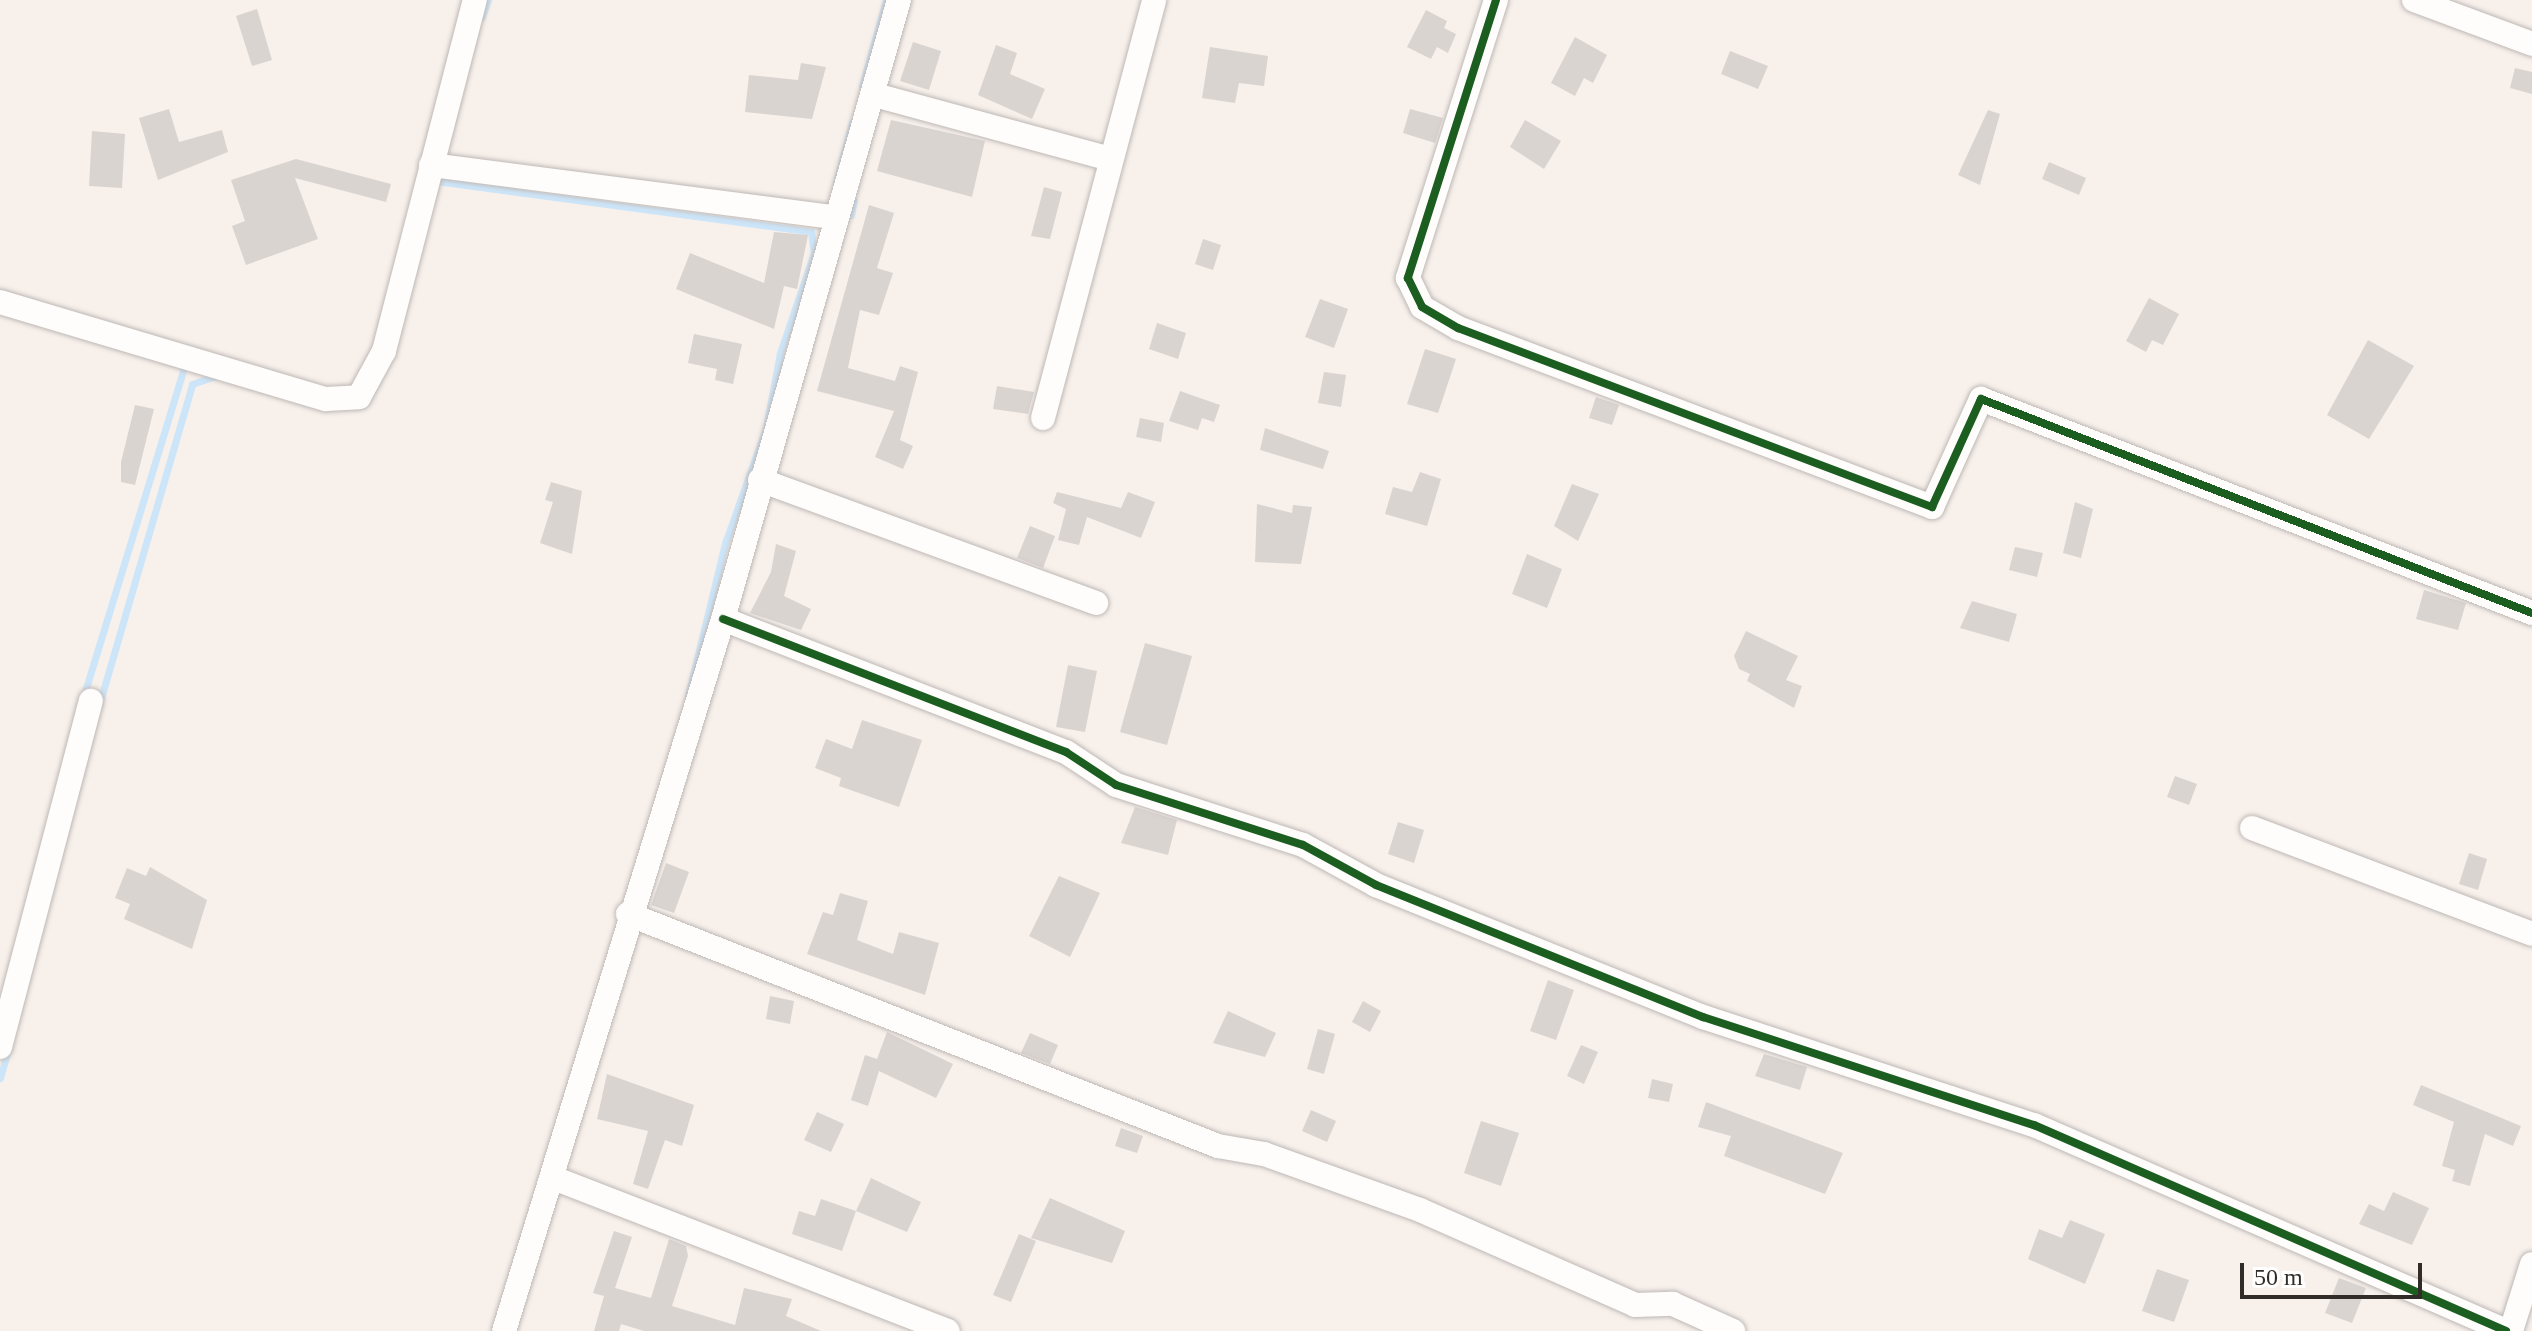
<!DOCTYPE html>
<html>
<head>
<meta charset="utf-8">
<style>
  body { margin:0 }
  #map { position:relative; width:2532px; height:1331px; overflow:hidden; background:#f7f0eb; font-family:"Times New Roman",serif }
  div>[style] { position:absolute }
  [style*='--x'] { left:calc(var(--x)*1px); top:calc(var(--y)*1px); width:calc(var(--w)*1px); rotate:calc(var(--a)*1deg) }
  .stream>* { height:7px; margin:-3.5px; padding:0 3.5px; transform-origin:3.5px; border-radius:3.5px; background:#cde5f8 }
  .building>* { inset:0; background:#dad4d1 }
  .roads { filter:drop-shadow(0 0 2px #beb8b5) drop-shadow(0 0 2px #beb8b5) }
  .street>* { height:24px; margin:-12px; padding:0 12px; transform-origin:12px; border-radius:12px; background:#fefdfc }
  .cycleway>* { height:8px; margin:-4px; padding:0 4px; transform-origin:4px; border-radius:4px; background:#1b5e20 }
  span { translate:-50% -50%; white-space:nowrap; text-align:center; line-height:1.15; -webkit-text-stroke:7px #fff; paint-order:stroke }
  .scale { position:absolute; left:2240px; top:1263px; width:182px; height:36px; box-sizing:border-box; border:4px solid #312c28; border-top:0; padding-left:10px; font-size:24px; line-height:28px; white-space:nowrap; color:#312c28; -webkit-text-stroke:6px #fff; paint-order:stroke }
</style>
</head>
<body>
<div id="map">
  <div class="stream">
    <i style="--x:482;--y:17;--w:18;--a:-71"></i>
    <i style="--x:862;--y:86;--w:89;--a:-74.4"></i>
    <i style="--x:436;--y:181;--w:378;--a:7.7"></i>
    <i style="--x:811;--y:232;--w:21;--a:82"></i>
    <i style="--x:814;--y:253;--w:106;--a:108.8"></i>
    <i style="--x:780;--y:353;--w:76;--a:100.6"></i>
    <i style="--x:766;--y:428;--w:122;--a:109.6"></i>
    <i style="--x:725;--y:543;--w:157;--a:103.6"></i>
    <i style="--x:836;--y:183;--w:63;--a:-75.3"></i>
    <i style="--x:851;--y:215;--w:15;--a:-79"></i>
    <i style="--x:83;--y:698;--w:351;--a:-73"></i>
    <i style="--x:99;--y:705;--w:334;--a:-73.8"></i>
    <i style="--x:192;--y:384;--w:24;--a:-19"></i>
    <i style="--x:0;--y:1078;--w:29;--a:-74"></i>
  </div>
  <div class="building">
    <i style="clip-path:polygon(257px 9px,272px 60px,252px 66px,236px 16px)"></i>
    <i style="clip-path:polygon(1426px 10px,1447px 21px,1444px 28px,1456px 34px,1448px 53px,1437px 47px,1431px 59px,1407px 47px)"></i>
    <i style="clip-path:polygon(1575px 37px,1607px 55px,1593px 83px,1584px 78px,1575px 96px,1551px 83px)"></i>
    <i style="clip-path:polygon(913px 42px,941px 51px,929px 90px,900px 81px)"></i>
    <i style="clip-path:polygon(996px 45px,1017px 53px,1010px 74px,1045px 89px,1032px 119px,978px 95px)"></i>
    <i style="clip-path:polygon(1210px 47px,1268px 56px,1264px 86px,1239px 83px,1235px 103px,1202px 98px)"></i>
    <i style="clip-path:polygon(1730px 51px,1768px 66px,1758px 89px,1721px 74px)"></i>
    <i style="clip-path:polygon(801px 63px,826px 67px,812px 119px,745px 112px,749px 75px,798px 80px)"></i>
    <i style="clip-path:polygon(2515px 68px,2532px 72px,2532px 94px,2510px 88px)"></i>
    <i style="clip-path:polygon(169px 109px,179px 142px,222px 130px,228px 152px,158px 180px,139px 118px)"></i>
    <i style="clip-path:polygon(1410px 109px,1443px 118px,1435px 143px,1403px 133px)"></i>
    <i style="clip-path:polygon(1988px 110px,2000px 114px,1980px 185px,1958px 175px)"></i>
    <i style="clip-path:polygon(891px 120px,985px 141px,972px 197px,877px 171px)"></i>
    <i style="clip-path:polygon(1525px 120px,1561px 141px,1544px 169px,1510px 147px)"></i>
    <i style="clip-path:polygon(92px 131px,125px 134px,122px 188px,89px 186px)"></i>
    <i style="clip-path:polygon(296px 159px,391px 184px,386px 202px,295px 178px,318px 239px,246px 265px,232px 226px,245px 221px,231px 180px)"></i>
    <i style="clip-path:polygon(2049px 162px,2086px 178px,2079px 195px,2042px 179px)"></i>
    <i style="clip-path:polygon(1044px 187px,1062px 192px,1050px 239px,1031px 236px)"></i>
    <i style="clip-path:polygon(869px 205px,894px 213px,877px 268px,893px 273px,879px 315px,860px 310px,848px 368px,895px 381px,900px 366px,918px 372px,900px 440px,913px 446px,903px 469px,875px 457px,894px 411px,817px 391px)"></i>
    <i style="clip-path:polygon(774px 232px,808px 235px,797px 289px,784px 286px,774px 329px,676px 289px,690px 253px,764px 283px)"></i>
    <i style="clip-path:polygon(1203px 239px,1221px 245px,1213px 270px,1195px 264px)"></i>
    <i style="clip-path:polygon(2149px 298px,2179px 314px,2163px 345px,2152px 340px,2146px 352px,2126px 341px)"></i>
    <i style="clip-path:polygon(1320px 299px,1348px 309px,1334px 348px,1305px 337px)"></i>
    <i style="clip-path:polygon(1157px 323px,1186px 333px,1178px 359px,1149px 349px)"></i>
    <i style="clip-path:polygon(694px 334px,742px 344px,733px 384px,715px 380px,717px 369px,688px 363px)"></i>
    <i style="clip-path:polygon(2368px 340px,2414px 366px,2369px 439px,2327px 415px)"></i>
    <i style="clip-path:polygon(1425px 349px,1456px 359px,1438px 413px,1407px 404px)"></i>
    <i style="clip-path:polygon(1324px 372px,1346px 375px,1341px 407px,1318px 403px)"></i>
    <i style="clip-path:polygon(997px 386px,1034px 392px,1028px 414px,993px 409px)"></i>
    <i style="clip-path:polygon(1180px 391px,1220px 405px,1214px 422px,1202px 418px,1198px 430px,1169px 421px)"></i>
    <i style="clip-path:polygon(1596px 397px,1619px 405px,1612px 425px,1589px 418px)"></i>
    <i style="clip-path:polygon(135px 405px,154px 409px,135px 485px,121px 482px,121px 462px)"></i>
    <i style="clip-path:polygon(1140px 418px,1164px 423px,1161px 442px,1136px 437px)"></i>
    <i style="clip-path:polygon(1265px 428px,1329px 451px,1323px 469px,1260px 450px)"></i>
    <i style="clip-path:polygon(1420px 472px,1441px 479px,1427px 526px,1385px 514px,1393px 487px,1412px 492px)"></i>
    <i style="clip-path:polygon(551px 482px,582px 491px,572px 554px,540px 543px,553px 502px,545px 500px)"></i>
    <i style="clip-path:polygon(1572px 484px,1599px 494px,1578px 541px,1554px 526px)"></i>
    <i style="clip-path:polygon(1057px 492px,1121px 508px,1128px 492px,1155px 502px,1141px 538px,1087px 517px,1079px 545px,1058px 540px,1066px 509px,1053px 503px)"></i>
    <i style="clip-path:polygon(2075px 502px,2093px 509px,2081px 558px,2063px 553px)"></i>
    <i style="clip-path:polygon(1257px 504px,1292px 513px,1293px 505px,1312px 507px,1301px 564px,1255px 562px)"></i>
    <i style="clip-path:polygon(1030px 526px,1055px 536px,1043px 568px,1017px 558px)"></i>
    <i style="clip-path:polygon(776px 544px,796px 551px,784px 596px,811px 609px,801px 630px,750px 613px,771px 572px)"></i>
    <i style="clip-path:polygon(2015px 547px,2043px 553px,2037px 577px,2009px 570px)"></i>
    <i style="clip-path:polygon(1527px 554px,1562px 569px,1547px 608px,1512px 594px)"></i>
    <i style="clip-path:polygon(2424px 590px,2466px 603px,2458px 630px,2416px 619px)"></i>
    <i style="clip-path:polygon(1972px 601px,2017px 614px,2009px 642px,1960px 628px)"></i>
    <i style="clip-path:polygon(1746px 631px,1798px 656px,1786px 680px,1802px 686px,1794px 708px,1747px 681px,1750px 674px,1739px 669px,1734px 656px)"></i>
    <i style="clip-path:polygon(1145px 643px,1192px 656px,1167px 745px,1120px 732px)"></i>
    <i style="clip-path:polygon(1068px 665px,1097px 671px,1085px 732px,1056px 727px)"></i>
    <i style="clip-path:polygon(862px 720px,922px 740px,899px 807px,839px 786px,841px 778px,815px 768px,826px 739px,852px 749px)"></i>
    <i style="clip-path:polygon(2175px 776px,2197px 784px,2189px 805px,2167px 797px)"></i>
    <i style="clip-path:polygon(1135px 807px,1177px 820px,1168px 855px,1121px 843px)"></i>
    <i style="clip-path:polygon(1398px 822px,1424px 830px,1414px 863px,1388px 854px)"></i>
    <i style="clip-path:polygon(2469px 853px,2487px 859px,2478px 890px,2459px 884px)"></i>
    <i style="clip-path:polygon(666px 863px,689px 872px,674px 913px,651px 905px)"></i>
    <i style="clip-path:polygon(150px 867px,207px 900px,192px 949px,124px 919px,130px 904px,115px 898px,127px 868px,146px 876px)"></i>
    <i style="clip-path:polygon(1059px 876px,1100px 893px,1070px 957px,1029px 936px)"></i>
    <i style="clip-path:polygon(840px 893px,868px 901px,857px 940px,893px 954px,899px 932px,939px 943px,925px 995px,807px 954px,823px 912px,833px 915px)"></i>
    <i style="clip-path:polygon(1548px 980px,1574px 990px,1556px 1040px,1530px 1031px)"></i>
    <i style="clip-path:polygon(770px 996px,794px 1001px,790px 1024px,766px 1019px)"></i>
    <i style="clip-path:polygon(1363px 1001px,1381px 1011px,1370px 1032px,1352px 1022px)"></i>
    <i style="clip-path:polygon(1228px 1011px,1276px 1033px,1265px 1057px,1213px 1043px)"></i>
    <i style="clip-path:polygon(1318px 1029px,1335px 1034px,1324px 1074px,1307px 1069px)"></i>
    <i style="clip-path:polygon(887px 1032px,953px 1064px,936px 1098px,879px 1071px,868px 1106px,851px 1100px,865px 1055px,877px 1059px)"></i>
    <i style="clip-path:polygon(1030px 1033px,1058px 1045px,1050px 1064px,1021px 1053px)"></i>
    <i style="clip-path:polygon(1581px 1045px,1598px 1052px,1584px 1084px,1567px 1076px)"></i>
    <i style="clip-path:polygon(1764px 1054px,1807px 1067px,1800px 1090px,1755px 1076px)"></i>
    <i style="clip-path:polygon(607px 1074px,694px 1105px,682px 1146px,665px 1140px,648px 1189px,633px 1184px,648px 1131px,597px 1119px)"></i>
    <i style="clip-path:polygon(1652px 1079px,1673px 1084px,1669px 1102px,1648px 1098px)"></i>
    <i style="clip-path:polygon(2421px 1085px,2521px 1126px,2513px 1146px,2485px 1134px,2470px 1186px,2452px 1181px,2455px 1170px,2442px 1166px,2454px 1122px,2413px 1105px)"></i>
    <i style="clip-path:polygon(1706px 1102px,1843px 1153px,1825px 1194px,1724px 1156px,1731px 1136px,1698px 1127px)"></i>
    <i style="clip-path:polygon(1311px 1110px,1336px 1121px,1327px 1142px,1302px 1131px)"></i>
    <i style="clip-path:polygon(817px 1112px,844px 1124px,831px 1152px,804px 1140px)"></i>
    <i style="clip-path:polygon(1481px 1121px,1519px 1133px,1501px 1186px,1464px 1173px)"></i>
    <i style="clip-path:polygon(1121px 1128px,1143px 1136px,1137px 1153px,1115px 1146px)"></i>
    <i style="clip-path:polygon(871px 1178px,921px 1202px,907px 1232px,856px 1211px)"></i>
    <i style="clip-path:polygon(2393px 1192px,2429px 1208px,2412px 1245px,2359px 1224px,2369px 1204px,2384px 1211px)"></i>
    <i style="clip-path:polygon(1050px 1198px,1125px 1231px,1112px 1263px,1031px 1238px)"></i>
    <i style="clip-path:polygon(821px 1199px,856px 1211px,842px 1251px,792px 1234px,799px 1211px,815px 1216px)"></i>
    <i style="clip-path:polygon(2070px 1220px,2105px 1234px,2085px 1284px,2028px 1259px,2039px 1229px,2062px 1238px)"></i>
    <i style="clip-path:polygon(614px 1231px,632px 1237px,615px 1288px,651px 1298px,669px 1239px,686px 1246px,688px 1256px,672px 1306px,735px 1325px,744px 1288px,792px 1299px,786px 1316px,821px 1331px,644px 1331px,621px 1324px,619px 1331px,594px 1331px,604px 1296px,593px 1293px)"></i>
    <i style="clip-path:polygon(1019px 1234px,1036px 1241px,1011px 1302px,993px 1295px)"></i>
    <i style="clip-path:polygon(2157px 1269px,2189px 1280px,2174px 1322px,2142px 1311px)"></i>
    <i style="clip-path:polygon(2339px 1278px,2366px 1288px,2352px 1323px,2325px 1313px)"></i>
  </div>
  <div class="roads">
    <div class="street">
      <i style="--x:1496;--y:0;--w:292;--a:107.6"></i>
      <i style="--x:1408;--y:278;--w:32;--a:64"></i>
      <i style="--x:1422;--y:307;--w:42;--a:30.3"></i>
      <i style="--x:1458;--y:328;--w:507;--a:20.69"></i>
      <i style="--x:1932;--y:507;--w:119;--a:-65.6"></i>
      <i style="--x:1981;--y:399;--w:591;--a:21.23"></i>
      <i style="--x:2414;--y:0;--w:126;--a:20.4"></i>
      <i style="--x:875;--y:95;--w:240;--a:15.2"></i>
      <i style="--x:431;--y:165;--w:409;--a:7.4"></i>
      <i style="--x:0;--y:302;--w:340;--a:16.6"></i>
      <i style="--x:326;--y:399;--w:33;--a:-3"></i>
      <i style="--x:359;--y:397;--w:52;--a:-61.5"></i>
      <i style="--x:384;--y:351;--w:363;--a:-75.5"></i>
      <i style="--x:1043;--y:418;--w:432;--a:-75.1"></i>
      <i style="--x:760;--y:480;--w:358;--a:20.1"></i>
      <i style="--x:723;--y:619;--w:368;--a:21.2"></i>
      <i style="--x:1066;--y:752;--w:60;--a:33.4"></i>
      <i style="--x:1116;--y:785;--w:196;--a:17.8"></i>
      <i style="--x:1303;--y:845;--w:83;--a:28.7"></i>
      <i style="--x:1376;--y:885;--w:353;--a:22"></i>
      <i style="--x:1703;--y:1017;--w:348;--a:18.1"></i>
      <i style="--x:2034;--y:1125;--w:515;--a:23.58"></i>
      <i style="--x:2252;--y:828;--w:299;--a:20.7"></i>
      <i style="--x:628;--y:914;--w:634;--a:21.47"></i>
      <i style="--x:1218;--y:1146;--w:47;--a:9.9"></i>
      <i style="--x:1264;--y:1154;--w:166;--a:19.7"></i>
      <i style="--x:1420;--y:1210;--w:235;--a:23.8"></i>
      <i style="--x:1635;--y:1305;--w:38;--a:-2"></i>
      <i style="--x:1673;--y:1304;--w:66;--a:24.2"></i>
      <i style="--x:0;--y:1047;--w:358;--a:-75.3"></i>
      <i style="--x:556;--y:1179;--w:420;--a:21.2"></i>
      <i style="--x:504;--y:1331;--w:745;--a:-72.9"></i>
      <i style="--x:723;--y:619;--w:644;--a:-74.13"></i>
      <i style="--x:2511;--y:1331;--w:70;--a:-72.6"></i>
    </div>
  </div>
  <div class="cycleway">
    <i style="--x:1496;--y:0;--w:292;--a:107.6"></i>
    <i style="--x:1408;--y:278;--w:32;--a:64"></i>
    <i style="--x:1422;--y:307;--w:42;--a:30.3"></i>
    <i style="--x:1458;--y:328;--w:507;--a:20.69"></i>
    <i style="--x:1932;--y:507;--w:119;--a:-65.6"></i>
    <i style="--x:1981;--y:399;--w:591;--a:21.23"></i>
    <i style="--x:723;--y:619;--w:368;--a:21.2"></i>
    <i style="--x:1066;--y:752;--w:60;--a:33.4"></i>
    <i style="--x:1116;--y:785;--w:196;--a:17.8"></i>
    <i style="--x:1303;--y:845;--w:83;--a:28.7"></i>
    <i style="--x:1376;--y:885;--w:353;--a:22"></i>
    <i style="--x:1703;--y:1017;--w:348;--a:18.1"></i>
    <i style="--x:2034;--y:1125;--w:515;--a:23.58"></i>
  </div>
  <div class="scale">50 m</div>
</div>
</body>
</html>
